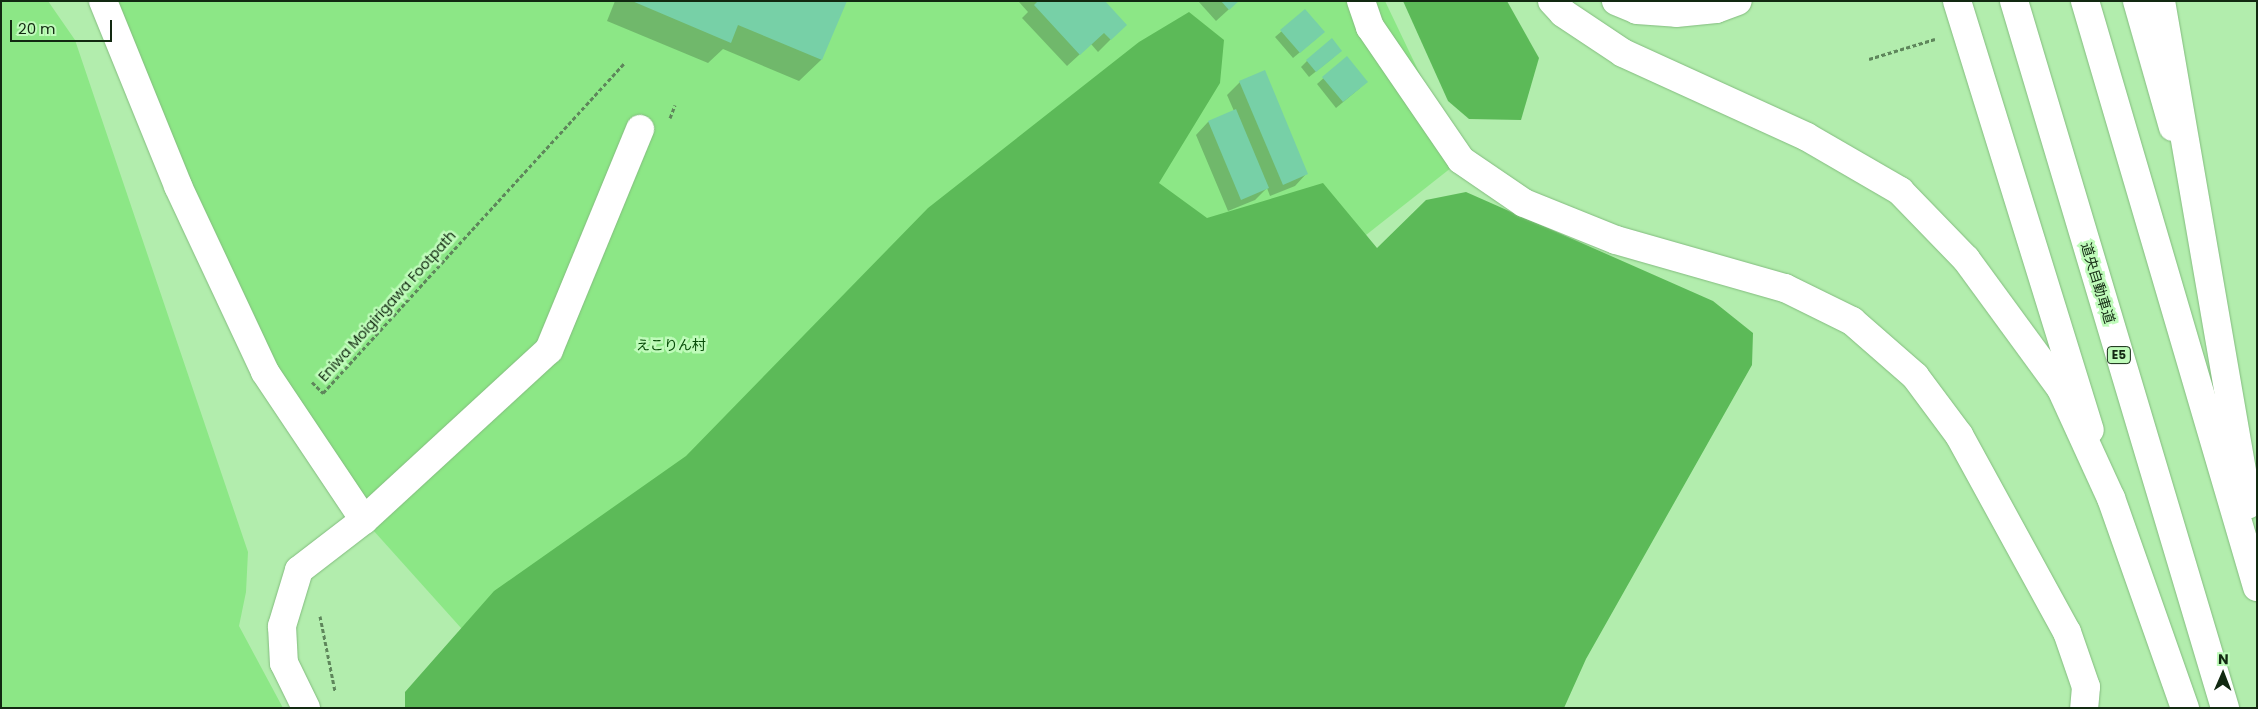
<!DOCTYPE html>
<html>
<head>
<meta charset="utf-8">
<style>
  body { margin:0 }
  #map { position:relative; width:2258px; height:709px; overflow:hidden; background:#b2edad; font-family:Poppins,"Noto Sans JP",sans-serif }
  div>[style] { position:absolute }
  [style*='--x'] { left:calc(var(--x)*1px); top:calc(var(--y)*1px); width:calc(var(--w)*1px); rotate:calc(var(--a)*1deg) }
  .green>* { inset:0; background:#8ce786 }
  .forest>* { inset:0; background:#5cba58 }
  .shadow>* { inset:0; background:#0003 }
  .building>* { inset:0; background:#77d0a7 }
  .path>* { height:3px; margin-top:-1.5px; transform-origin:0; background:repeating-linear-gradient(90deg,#5e865b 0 4px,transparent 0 6.5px) }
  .roads { filter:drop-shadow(0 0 1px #83bc7f) drop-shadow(0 0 1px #83bc7f) }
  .minor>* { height:28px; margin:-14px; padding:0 14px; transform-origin:14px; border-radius:14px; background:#fff }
  .highway>* { height:28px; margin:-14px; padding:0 14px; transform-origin:14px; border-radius:14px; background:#fff }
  span { translate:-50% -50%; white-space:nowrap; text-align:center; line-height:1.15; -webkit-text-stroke:5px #bffbba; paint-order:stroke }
  .shield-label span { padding:1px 4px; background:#bffbba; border:1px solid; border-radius:4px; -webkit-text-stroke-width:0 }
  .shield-label { font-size:12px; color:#122911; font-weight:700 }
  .street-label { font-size:14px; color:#122911 }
  .park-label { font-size:14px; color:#074c08 }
  .frame { position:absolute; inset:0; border:2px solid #122911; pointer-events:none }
  .north { position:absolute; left:2198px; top:649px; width:50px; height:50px; -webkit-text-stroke:4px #bffbba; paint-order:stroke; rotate:1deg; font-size:14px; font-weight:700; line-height:20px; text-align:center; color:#122911 }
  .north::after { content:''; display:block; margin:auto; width:18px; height:22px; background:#122911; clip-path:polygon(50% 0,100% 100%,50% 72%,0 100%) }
  .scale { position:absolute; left:10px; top:20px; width:102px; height:22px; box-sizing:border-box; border:2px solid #122911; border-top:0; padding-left:6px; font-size:15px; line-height:18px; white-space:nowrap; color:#122911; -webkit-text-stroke:4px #bffbba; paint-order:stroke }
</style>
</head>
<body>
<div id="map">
  <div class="green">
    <i style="clip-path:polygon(1px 1px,48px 1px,75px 40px,248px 552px,246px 592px,239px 626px,283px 708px,1px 708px)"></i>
    <i style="clip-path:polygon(106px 1px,1385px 1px,1461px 160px,767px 708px,533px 708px,364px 520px,265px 372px)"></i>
  </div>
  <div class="forest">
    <i style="clip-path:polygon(1403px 1px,1507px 1px,1539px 58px,1521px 120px,1469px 119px,1448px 101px)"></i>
    <i style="clip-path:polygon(1189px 12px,1224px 40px,1220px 83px,1159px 183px,1207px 218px,1323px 183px,1377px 248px,1426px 200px,1466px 192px,1713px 301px,1753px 333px,1752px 365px,1586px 659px,1564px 708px,405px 708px,405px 692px,494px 591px,686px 456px,928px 208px,1139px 42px)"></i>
  </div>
  <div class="shadow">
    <i style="clip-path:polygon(615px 1px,845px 1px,821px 60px,799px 81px,723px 49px,708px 63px,607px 21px)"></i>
    <i style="clip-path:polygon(1103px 1px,1113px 37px,1098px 52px,1091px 44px,1067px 66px,1022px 18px,1028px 12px,1019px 2px)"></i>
    <i style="clip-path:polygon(1198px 1px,1238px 1px,1216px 21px)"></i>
    <i style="clip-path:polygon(1305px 11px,1317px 38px,1293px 58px,1275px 37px)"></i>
    <i style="clip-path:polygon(1334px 57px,1309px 77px,1301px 67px,1307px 61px)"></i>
    <i style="clip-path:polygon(1346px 58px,1360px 88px,1336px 108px,1317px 84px)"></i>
    <i style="clip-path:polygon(1240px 82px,1307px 173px,1295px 186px,1270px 196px,1267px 188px,1255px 200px,1228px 211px,1196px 135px,1208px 122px,1234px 111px,1227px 95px)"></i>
  </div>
  <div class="building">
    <i style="clip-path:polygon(632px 1px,847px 1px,822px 60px,738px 25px,731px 43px)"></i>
    <i style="clip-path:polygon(1038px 1px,1105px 1px,1127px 25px,1111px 40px,1104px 33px,1080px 55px,1034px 5px)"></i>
    <i style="clip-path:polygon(1221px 1px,1239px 1px,1229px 10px)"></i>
    <i style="clip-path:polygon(1305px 9px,1325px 32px,1300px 53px,1280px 30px)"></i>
    <i style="clip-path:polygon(1332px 38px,1342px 51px,1316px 72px,1306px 60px)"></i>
    <i style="clip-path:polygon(1347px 56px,1368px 82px,1343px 102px,1322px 77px)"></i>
    <i style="clip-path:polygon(1265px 70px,1308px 174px,1283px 185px,1239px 81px)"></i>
    <i style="clip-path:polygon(1236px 109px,1269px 188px,1241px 200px,1208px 121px)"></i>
  </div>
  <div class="path">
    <i style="--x:1869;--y:59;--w:69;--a:-16.9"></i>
    <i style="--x:670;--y:118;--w:14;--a:-69"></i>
    <i style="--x:312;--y:382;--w:16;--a:45"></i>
    <i style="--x:323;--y:393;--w:448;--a:-47.6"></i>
    <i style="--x:320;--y:616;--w:76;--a:78.7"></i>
  </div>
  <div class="roads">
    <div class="minor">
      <i style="--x:103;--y:1;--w:200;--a:67.9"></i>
      <i style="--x:178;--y:186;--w:205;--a:64.9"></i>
      <i style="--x:265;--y:372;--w:178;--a:56.2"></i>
      <i style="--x:364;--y:520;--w:82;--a:142.4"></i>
      <i style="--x:299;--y:570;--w:59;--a:106.9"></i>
      <i style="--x:282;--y:626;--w:37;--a:87"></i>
      <i style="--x:284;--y:663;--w:50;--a:63.9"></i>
      <i style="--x:1361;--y:1;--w:28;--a:71"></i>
      <i style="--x:1370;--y:27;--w:161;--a:55.6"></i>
      <i style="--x:1461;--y:160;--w:76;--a:34.3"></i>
      <i style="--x:1524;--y:203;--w:99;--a:21.9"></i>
      <i style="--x:1616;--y:240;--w:176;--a:15.9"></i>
      <i style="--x:1785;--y:288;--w:75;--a:26.2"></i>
      <i style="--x:1852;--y:321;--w:84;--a:41.1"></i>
      <i style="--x:1915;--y:376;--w:74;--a:53.3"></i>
      <i style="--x:1959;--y:435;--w:225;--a:61.3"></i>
      <i style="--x:2067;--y:632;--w:58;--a:70.9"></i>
      <i style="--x:2086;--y:687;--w:21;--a:95"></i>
      <i style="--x:1957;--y:1;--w:449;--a:72.8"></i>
      <i style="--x:2137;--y:1;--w:131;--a:74.1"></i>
      <i style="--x:364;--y:520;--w:251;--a:-42.6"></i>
      <i style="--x:549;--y:350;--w:239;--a:-67.6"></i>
    </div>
    <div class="highway">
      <i style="--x:1552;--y:1;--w:16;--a:47"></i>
      <i style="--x:1563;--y:13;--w:72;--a:33.7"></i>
      <i style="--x:1623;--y:53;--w:202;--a:24.5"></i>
      <i style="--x:1807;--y:137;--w:108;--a:30.1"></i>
      <i style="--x:1900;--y:191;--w:95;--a:45.9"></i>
      <i style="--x:1966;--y:259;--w:161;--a:53.8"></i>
      <i style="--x:2061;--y:389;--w:120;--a:65.4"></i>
      <i style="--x:2111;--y:498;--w:223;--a:70.6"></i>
      <i style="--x:1616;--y:1;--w:23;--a:23"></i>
      <i style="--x:1637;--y:10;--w:39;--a:4"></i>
      <i style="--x:1676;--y:13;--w:40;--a:-5.7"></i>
      <i style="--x:1716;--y:9;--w:23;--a:-20"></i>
      <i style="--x:2014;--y:1;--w:738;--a:73.38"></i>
      <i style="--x:2085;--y:1;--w:611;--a:73.64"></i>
      <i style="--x:2161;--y:1;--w:511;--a:80.21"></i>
    </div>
  </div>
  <div class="shield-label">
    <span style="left:2119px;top:355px">E5</span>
  </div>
  <div class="street-label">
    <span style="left:2098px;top:283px;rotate:73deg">道央自動車道</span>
    <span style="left:387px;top:306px;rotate:-48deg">Eniwa Moigirigawa Footpath</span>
  </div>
  <div class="park-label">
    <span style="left:671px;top:345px">えこりん村</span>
  </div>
  <div class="frame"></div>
  <div class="north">N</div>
  <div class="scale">20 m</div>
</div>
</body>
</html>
